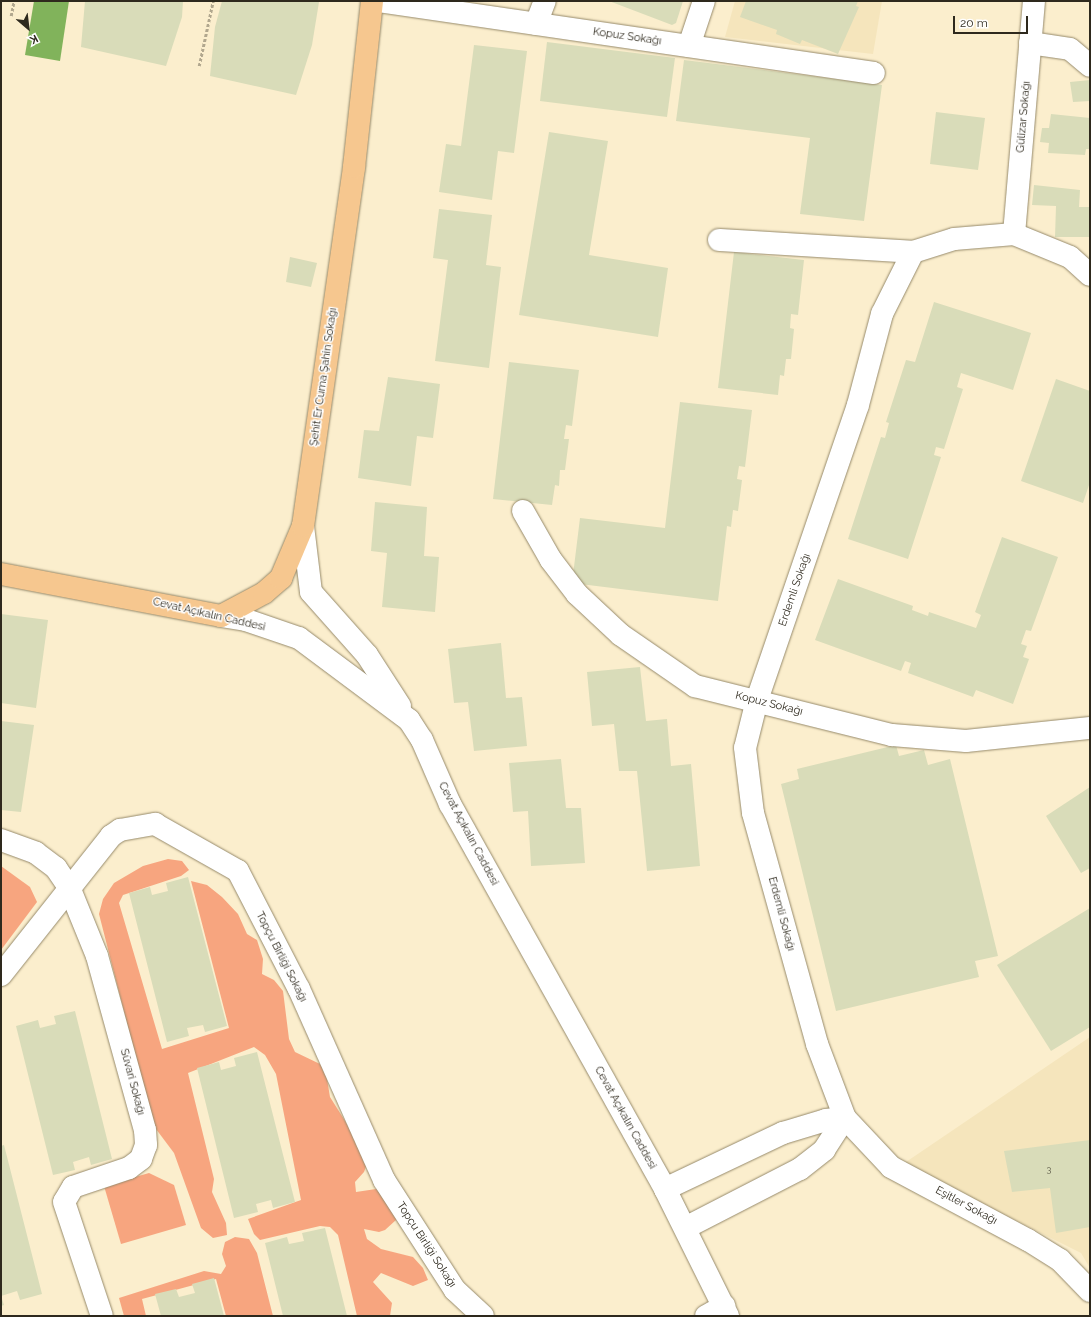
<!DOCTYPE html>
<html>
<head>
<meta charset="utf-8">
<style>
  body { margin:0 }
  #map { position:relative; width:1091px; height:1317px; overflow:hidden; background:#fbeecd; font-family:Raleway,sans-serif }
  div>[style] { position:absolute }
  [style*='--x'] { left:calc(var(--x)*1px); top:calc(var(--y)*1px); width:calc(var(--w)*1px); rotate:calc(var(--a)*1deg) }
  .built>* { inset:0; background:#f5e5bc }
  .green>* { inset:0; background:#f7a57f }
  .water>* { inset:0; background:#81b35b }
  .building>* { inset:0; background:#d9dcb9 }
  .path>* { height:2.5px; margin-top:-1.25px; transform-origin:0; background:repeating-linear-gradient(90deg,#b1a78e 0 3px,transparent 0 5px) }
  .roads { filter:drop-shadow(0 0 1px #968a6b) drop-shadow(0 0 1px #968a6b) }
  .minor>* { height:22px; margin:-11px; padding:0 11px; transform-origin:11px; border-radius:11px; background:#fff }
  .major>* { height:22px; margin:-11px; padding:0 11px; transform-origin:11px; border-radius:11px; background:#f6c78f }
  span { translate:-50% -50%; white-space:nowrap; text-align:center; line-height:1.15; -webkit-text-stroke:3px #fff; paint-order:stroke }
  .number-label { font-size:9px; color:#595644 }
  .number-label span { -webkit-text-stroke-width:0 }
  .street-label { font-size:11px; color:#2e291d }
  .frame { position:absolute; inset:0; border:2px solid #2e291d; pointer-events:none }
  .north { position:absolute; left:8px; top:8px; width:40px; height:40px; -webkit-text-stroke:3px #fff; paint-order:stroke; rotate:152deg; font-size:11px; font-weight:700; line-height:16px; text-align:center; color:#2e291d }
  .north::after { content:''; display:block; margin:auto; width:14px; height:18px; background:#2e291d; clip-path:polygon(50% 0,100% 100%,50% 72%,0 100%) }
  .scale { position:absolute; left:953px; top:16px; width:75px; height:18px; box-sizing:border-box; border:2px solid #2e291d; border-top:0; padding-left:5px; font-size:12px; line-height:14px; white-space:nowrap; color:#2e291d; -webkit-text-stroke:3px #fff; paint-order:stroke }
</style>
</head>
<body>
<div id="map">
  <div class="built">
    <i style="clip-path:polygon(735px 1px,882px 1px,873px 54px,725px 37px)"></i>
    <i style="clip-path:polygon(1090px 1037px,1090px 1268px,1081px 1253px,903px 1164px)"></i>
  </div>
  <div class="green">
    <i style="clip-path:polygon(168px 859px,182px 861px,189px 870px,181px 876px,123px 895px,119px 903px,162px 1049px,229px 1028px,191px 881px,207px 885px,222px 897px,238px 914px,247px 934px,257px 940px,263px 959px,262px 974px,274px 980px,283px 991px,289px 1039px,295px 1052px,320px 1064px,326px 1073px,330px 1097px,369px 1159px,364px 1172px,355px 1182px,356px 1192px,376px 1189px,396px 1208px,396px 1220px,385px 1230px,379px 1232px,364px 1229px,367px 1239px,381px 1249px,413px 1257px,423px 1268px,428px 1280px,413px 1286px,381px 1273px,373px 1282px,392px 1303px,390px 1316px,357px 1316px,338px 1235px,330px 1227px,320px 1226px,260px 1240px,254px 1234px,248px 1219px,301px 1200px,276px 1074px,265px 1055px,254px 1047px,188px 1073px,214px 1179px,212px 1192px,226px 1223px,227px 1235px,213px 1238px,201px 1228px,174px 1153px,153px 1125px,99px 914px,103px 899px,114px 883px,143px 866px)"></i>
    <i style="clip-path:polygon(1px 866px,30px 887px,37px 902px,1px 950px)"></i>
    <i style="clip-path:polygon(149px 1173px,174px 1185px,186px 1225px,121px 1244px,104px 1186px)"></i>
    <i style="clip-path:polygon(235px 1237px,249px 1239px,257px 1253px,273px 1316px,226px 1316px,216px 1279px,142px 1299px,146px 1316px,124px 1316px,119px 1298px,204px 1271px,221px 1274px,226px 1266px,222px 1254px,225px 1242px)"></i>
  </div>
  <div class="water">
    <i style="clip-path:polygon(34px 1px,69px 1px,60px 61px,25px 55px)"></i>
  </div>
  <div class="building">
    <i style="clip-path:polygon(85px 1px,183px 1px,182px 17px,166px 66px,81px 47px)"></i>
    <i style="clip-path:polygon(222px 1px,319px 2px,312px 45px,296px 95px,210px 76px,215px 27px)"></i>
    <i style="clip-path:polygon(609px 1px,683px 1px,676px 23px,672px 25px)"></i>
    <i style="clip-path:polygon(746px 1px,858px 1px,856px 6px,859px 7px,838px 54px,802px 40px,800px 44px,776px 34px,777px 30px,740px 17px)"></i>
    <i style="clip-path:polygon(547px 42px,675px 58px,667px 117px,540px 101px)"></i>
    <i style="clip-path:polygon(474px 45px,527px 51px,514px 153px,498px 151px,492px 200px,439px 192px,446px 144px,461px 146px)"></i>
    <i style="clip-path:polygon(684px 60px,882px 85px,864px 221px,800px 214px,810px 138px,676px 121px)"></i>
    <i style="clip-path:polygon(1090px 80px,1090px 101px,1073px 102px,1070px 82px)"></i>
    <i style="clip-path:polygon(936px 112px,985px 118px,978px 170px,930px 164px)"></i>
    <i style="clip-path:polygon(1051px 114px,1090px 118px,1090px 149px,1086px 149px,1085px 155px,1048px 153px,1049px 143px,1040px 142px,1042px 128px,1049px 128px)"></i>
    <i style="clip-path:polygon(549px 132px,608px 141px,589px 255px,668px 268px,658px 337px,519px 315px)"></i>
    <i style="clip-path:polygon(1034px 185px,1080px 190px,1079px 207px,1090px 207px,1090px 237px,1055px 237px,1056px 206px,1032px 205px)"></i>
    <i style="clip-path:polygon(439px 209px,492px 215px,486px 265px,501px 267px,489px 368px,435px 361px,448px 260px,433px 258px)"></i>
    <i style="clip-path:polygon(734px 252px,804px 260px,798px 315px,791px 314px,790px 328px,794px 329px,791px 359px,786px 359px,784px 376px,780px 375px,778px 395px,718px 388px)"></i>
    <i style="clip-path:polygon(290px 257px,317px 263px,311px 287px,286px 282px)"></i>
    <i style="clip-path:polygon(934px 302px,1031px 333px,1013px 390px,961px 373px,957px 387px,963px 389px,944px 449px,936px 447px,934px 455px,941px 457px,908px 559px,848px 539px,881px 437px,885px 438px,889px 423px,886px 422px,906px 360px,915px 362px)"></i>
    <i style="clip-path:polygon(509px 362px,579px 370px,572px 426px,566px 425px,564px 439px,569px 439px,565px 470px,560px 470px,559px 486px,555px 485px,552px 505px,493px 499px)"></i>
    <i style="clip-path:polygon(388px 377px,440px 384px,433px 438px,417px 436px,411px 486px,358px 478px,364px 430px,379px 431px)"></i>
    <i style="clip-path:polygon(1056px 379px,1090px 391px,1090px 482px,1083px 503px,1021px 481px)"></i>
    <i style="clip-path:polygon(680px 402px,752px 410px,745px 467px,739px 466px,737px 479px,742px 480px,738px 511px,733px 510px,731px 527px,727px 526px,718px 601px,572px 583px,580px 518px,665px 528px)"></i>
    <i style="clip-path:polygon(375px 502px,427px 507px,424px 556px,439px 557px,435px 612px,382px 607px,387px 553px,371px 551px)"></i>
    <i style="clip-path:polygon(1002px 537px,1058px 557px,1031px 631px,1026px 630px,1021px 644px,1027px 646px,1023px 657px,1029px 659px,1013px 704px,976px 690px,973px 697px,908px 673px,911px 663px,905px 661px,901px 671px,815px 640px,838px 579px,913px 606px,912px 610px,928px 616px,929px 612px,976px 628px,981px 615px,975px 612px)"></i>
    <i style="clip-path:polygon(1px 614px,48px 620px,36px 708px,1px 703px)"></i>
    <i style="clip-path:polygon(501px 643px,506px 698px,522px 697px,527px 746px,474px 751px,468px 702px,454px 703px,448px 649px)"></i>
    <i style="clip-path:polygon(640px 667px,646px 721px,667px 719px,671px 766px,691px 764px,700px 866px,647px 871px,637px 771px,619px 771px,614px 724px,592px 726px,587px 672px)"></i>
    <i style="clip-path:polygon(1px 721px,34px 725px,21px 812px,1px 810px)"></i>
    <i style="clip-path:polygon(896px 745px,899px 756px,924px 750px,928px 765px,950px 759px,998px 956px,975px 961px,979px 977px,836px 1011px,781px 784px,799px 779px,797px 769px)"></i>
    <i style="clip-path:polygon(561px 759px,566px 808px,581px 808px,585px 863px,531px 866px,528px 811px,513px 812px,509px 763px)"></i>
    <i style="clip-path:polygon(1090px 787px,1090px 868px,1081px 873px,1046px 816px)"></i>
    <i style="clip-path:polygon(188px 877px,227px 1026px,205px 1032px,203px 1025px,187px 1028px,189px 1036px,167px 1042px,129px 893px,150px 887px,152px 895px,168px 891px,166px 883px)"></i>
    <i style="clip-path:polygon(1090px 908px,1090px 1027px,1051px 1051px,997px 965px)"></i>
    <i style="clip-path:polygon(75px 1011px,112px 1159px,91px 1165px,89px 1157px,73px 1162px,75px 1170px,53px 1175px,16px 1026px,38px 1020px,40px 1028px,56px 1024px,54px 1016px)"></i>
    <i style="clip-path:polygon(257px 1052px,295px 1202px,273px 1208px,271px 1200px,256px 1204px,258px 1212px,234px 1218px,197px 1068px,219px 1062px,221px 1070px,236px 1066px,234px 1058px)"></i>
    <i style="clip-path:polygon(1090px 1140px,1090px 1227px,1056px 1233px,1050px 1188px,1012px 1192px,1004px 1151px)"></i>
    <i style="clip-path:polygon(4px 1145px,42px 1294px,20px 1300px,17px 1291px,1px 1296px,4px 1305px,1px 1306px,1px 1146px)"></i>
    <i style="clip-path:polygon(325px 1228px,347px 1316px,283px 1316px,265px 1243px,287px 1237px,289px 1244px,304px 1241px,302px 1233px)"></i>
    <i style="clip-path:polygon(214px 1278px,224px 1316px,161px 1316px,155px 1294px,176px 1289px,179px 1297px,195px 1293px,192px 1284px)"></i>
  </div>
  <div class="path">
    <i style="--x:11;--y:16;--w:15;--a:-79"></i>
    <i style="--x:199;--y:66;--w:66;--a:-77.8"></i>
  </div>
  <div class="roads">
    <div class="minor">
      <i style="--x:379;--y:1;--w:500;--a:8.28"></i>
      <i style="--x:536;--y:24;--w:25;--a:-69"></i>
      <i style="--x:1030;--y:43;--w:40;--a:8.5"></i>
      <i style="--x:1070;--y:49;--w:26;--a:40"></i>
      <i style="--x:689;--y:46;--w:47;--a:-71.6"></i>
      <i style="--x:1014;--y:234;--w:234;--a:-85.1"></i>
      <i style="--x:719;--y:240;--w:194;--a:3.5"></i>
      <i style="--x:1090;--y:275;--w:27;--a:-138"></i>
      <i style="--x:1070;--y:257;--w:61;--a:-157.7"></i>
      <i style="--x:1014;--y:234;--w:60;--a:175.2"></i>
      <i style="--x:954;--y:239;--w:43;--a:162.4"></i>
      <i style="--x:913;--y:252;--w:69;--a:116.6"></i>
      <i style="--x:882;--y:314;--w:94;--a:104.8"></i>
      <i style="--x:858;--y:405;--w:312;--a:108.9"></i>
      <i style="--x:757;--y:700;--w:49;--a:104"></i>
      <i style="--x:745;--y:748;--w:65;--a:83"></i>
      <i style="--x:753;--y:813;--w:240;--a:74.5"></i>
      <i style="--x:817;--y:1044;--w:79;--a:69.3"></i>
      <i style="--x:845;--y:1118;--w:67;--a:46.8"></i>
      <i style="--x:891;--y:1167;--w:155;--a:28.1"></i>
      <i style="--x:1028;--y:1240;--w:38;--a:32"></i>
      <i style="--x:1060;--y:1260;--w:43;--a:45.9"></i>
      <i style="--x:523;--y:511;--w:56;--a:60.3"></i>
      <i style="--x:551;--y:560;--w:43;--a:52.6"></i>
      <i style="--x:577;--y:594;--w:60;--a:43"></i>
      <i style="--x:621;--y:635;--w:90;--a:34.6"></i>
      <i style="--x:695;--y:686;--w:203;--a:14"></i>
      <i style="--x:892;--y:735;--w:74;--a:4.6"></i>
      <i style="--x:966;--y:741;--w:125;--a:-6"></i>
      <i style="--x:303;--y:526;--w:66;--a:83.1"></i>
      <i style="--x:311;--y:592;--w:84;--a:48.4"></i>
      <i style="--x:367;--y:655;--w:61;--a:57.1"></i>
      <i style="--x:221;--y:616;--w:25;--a:9"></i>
      <i style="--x:246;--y:620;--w:56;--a:18.8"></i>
      <i style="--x:299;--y:638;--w:137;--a:36.7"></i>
      <i style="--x:409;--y:720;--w:24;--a:57"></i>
      <i style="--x:422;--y:740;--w:70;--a:66.4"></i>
      <i style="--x:450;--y:804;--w:441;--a:60.8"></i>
      <i style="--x:665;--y:1189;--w:142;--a:63.6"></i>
      <i style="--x:1;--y:840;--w:37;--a:20"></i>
      <i style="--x:36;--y:853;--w:25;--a:37"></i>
      <i style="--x:56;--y:868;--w:23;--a:56"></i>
      <i style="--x:69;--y:887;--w:74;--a:67.9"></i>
      <i style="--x:97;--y:956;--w:180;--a:74.6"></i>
      <i style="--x:145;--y:1130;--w:15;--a:86"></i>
      <i style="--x:146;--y:1145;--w:15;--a:110"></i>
      <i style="--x:141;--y:1159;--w:15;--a:143"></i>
      <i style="--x:129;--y:1168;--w:59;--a:161.3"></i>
      <i style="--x:73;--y:1187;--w:17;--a:121"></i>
      <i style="--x:64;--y:1202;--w:120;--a:71.6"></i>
      <i style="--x:1;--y:975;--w:177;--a:-51.6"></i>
      <i style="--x:111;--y:836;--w:11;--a:-34"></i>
      <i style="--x:120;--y:830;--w:36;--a:-10"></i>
      <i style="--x:155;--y:824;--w:95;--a:29.5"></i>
      <i style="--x:238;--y:871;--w:133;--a:62.7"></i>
      <i style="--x:299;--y:989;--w:209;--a:66"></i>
      <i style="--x:384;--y:1180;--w:131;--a:57.2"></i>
      <i style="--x:455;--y:1290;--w:38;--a:43"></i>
      <i style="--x:665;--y:1189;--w:131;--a:-25.4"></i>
      <i style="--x:783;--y:1133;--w:45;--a:-16.8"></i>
      <i style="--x:826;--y:1120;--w:19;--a:-6"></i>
      <i style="--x:685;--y:1228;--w:129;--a:-27.2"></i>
      <i style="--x:800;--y:1169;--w:31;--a:-38"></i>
      <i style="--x:824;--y:1150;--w:38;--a:-57"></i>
      <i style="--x:706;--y:1316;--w:21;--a:-29"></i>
    </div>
    <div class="major">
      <i style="--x:1;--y:574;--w:224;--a:10.8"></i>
      <i style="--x:221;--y:616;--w:49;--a:-28.1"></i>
      <i style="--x:264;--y:593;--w:23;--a:-41"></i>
      <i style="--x:281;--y:578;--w:56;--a:-67.1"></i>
      <i style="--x:303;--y:526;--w:363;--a:-81.9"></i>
      <i style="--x:354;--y:167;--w:167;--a:-83.8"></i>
    </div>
  </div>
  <div class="number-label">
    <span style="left:1049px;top:1169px">3</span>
  </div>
  <div class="street-label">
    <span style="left:627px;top:37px;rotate:8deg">Kopuz Sokağı</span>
    <span style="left:1024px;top:117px;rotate:-85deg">Gülizar Sokağı</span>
    <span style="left:324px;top:377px;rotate:-82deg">Şehit Er Cuma Şahin Sokağı</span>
    <span style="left:795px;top:590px;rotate:-71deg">Erdemli Sokağı</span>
    <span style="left:209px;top:615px;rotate:13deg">Cevat Açıkalın Caddesi</span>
    <span style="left:769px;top:704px;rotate:14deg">Kopuz Sokağı</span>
    <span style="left:468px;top:834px;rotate:62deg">Cevat Açıkalın Caddesi</span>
    <span style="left:781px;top:914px;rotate:75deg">Erdemli Sokağı</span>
    <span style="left:281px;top:957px;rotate:63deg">Topçu Birliği Sokağı</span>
    <span style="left:132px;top:1082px;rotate:75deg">Süvari Sokağı</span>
    <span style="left:625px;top:1118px;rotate:61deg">Cevat Açıkalın Caddesi</span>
    <span style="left:966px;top:1206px;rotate:28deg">Eşitler Sokağı</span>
    <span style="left:426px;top:1245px;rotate:57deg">Topçu Birliği Sokağı</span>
  </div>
  <div class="frame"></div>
  <div class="north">K</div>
  <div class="scale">20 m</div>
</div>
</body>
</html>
